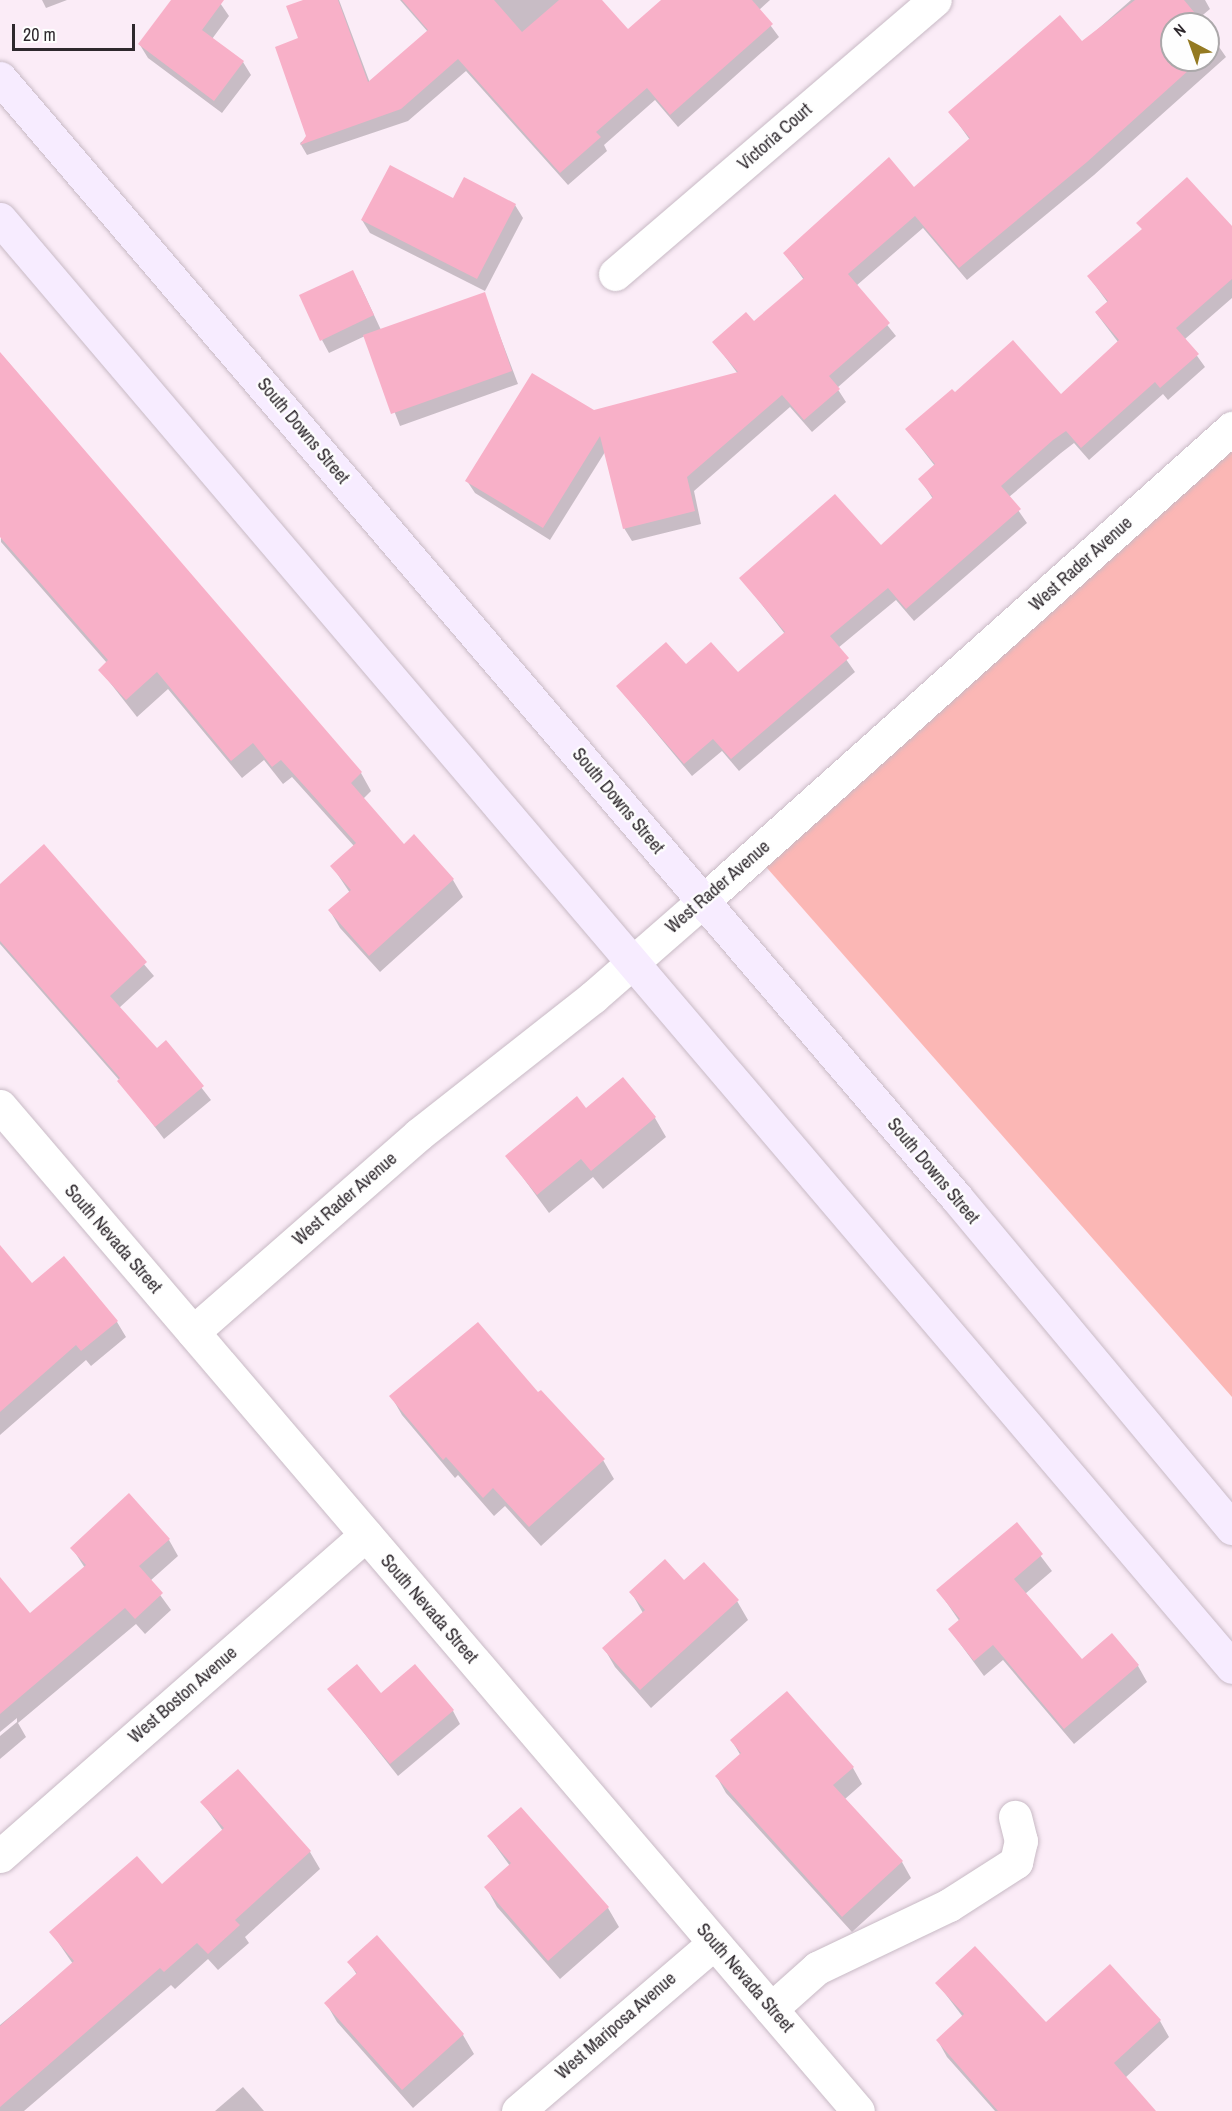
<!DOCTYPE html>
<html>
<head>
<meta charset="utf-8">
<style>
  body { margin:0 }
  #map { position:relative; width:1232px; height:2111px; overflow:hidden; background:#fbecf7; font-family:"Archivo Narrow",sans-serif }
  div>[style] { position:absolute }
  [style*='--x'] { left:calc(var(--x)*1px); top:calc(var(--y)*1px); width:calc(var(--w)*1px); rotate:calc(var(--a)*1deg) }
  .green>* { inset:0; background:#fbb7b5 }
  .shadow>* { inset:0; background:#0003 }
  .building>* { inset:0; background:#f8b0c8 }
  .roads { filter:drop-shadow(0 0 2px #c8bac5) drop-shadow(0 0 2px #c8bac5) }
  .minor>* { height:33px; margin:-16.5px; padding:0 16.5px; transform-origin:16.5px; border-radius:16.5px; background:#fff }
  .secondary>* { height:33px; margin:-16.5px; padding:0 16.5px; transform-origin:16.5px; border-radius:16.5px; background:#f7ecff }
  span { translate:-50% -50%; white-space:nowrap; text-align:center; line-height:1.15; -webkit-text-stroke:4.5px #fefefe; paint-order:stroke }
  .street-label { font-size:18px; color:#2e282d }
  .north { position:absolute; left:1160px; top:12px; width:60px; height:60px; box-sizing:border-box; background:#fefefe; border:2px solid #aba8aa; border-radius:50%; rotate:319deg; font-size:16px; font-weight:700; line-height:24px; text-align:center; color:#2e282d }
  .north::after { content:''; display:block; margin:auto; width:21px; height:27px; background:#947a22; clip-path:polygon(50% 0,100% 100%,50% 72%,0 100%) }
  .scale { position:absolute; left:12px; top:24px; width:123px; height:27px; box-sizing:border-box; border:3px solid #2e282d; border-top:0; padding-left:8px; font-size:18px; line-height:21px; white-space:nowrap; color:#2e282d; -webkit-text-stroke:4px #fefefe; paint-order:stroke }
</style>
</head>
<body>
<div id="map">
  <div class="green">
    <i style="clip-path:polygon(1232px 448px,1232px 1397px,761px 861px)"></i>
  </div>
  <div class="shadow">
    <i style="clip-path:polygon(42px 0,67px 0,46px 8px)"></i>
    <i style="clip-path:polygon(173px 0,218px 0,229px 16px,212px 39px,243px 62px,251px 75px,222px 113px,148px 58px,140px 45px)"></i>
    <i style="clip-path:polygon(307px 0,339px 0,370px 83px,428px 32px,400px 0,600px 0,627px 31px,678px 0,770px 0,759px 10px,779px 37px,678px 127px,655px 100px,604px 145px,607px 151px,568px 185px,466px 71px,408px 121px,307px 155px,300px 143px,308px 137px,299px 39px)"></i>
    <i style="clip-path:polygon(1131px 0,1205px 0,1210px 9px,1198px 19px,1202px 24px,1172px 24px,1172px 60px,1208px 60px,1208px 31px,1226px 57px,1094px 175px,967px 280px,923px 228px,856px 286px,896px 336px,837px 388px,846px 402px,812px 432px,790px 407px,694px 491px,701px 524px,632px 541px,624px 528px,605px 452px,550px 540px,475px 493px,467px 481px,593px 412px,738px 374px,714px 342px,754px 323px,804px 280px,785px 254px,914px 189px,970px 140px,950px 112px,1082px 43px)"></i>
    <i style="clip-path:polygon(454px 200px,515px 205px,523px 218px,485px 291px,370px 233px,362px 220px)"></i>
    <i style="clip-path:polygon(1138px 223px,1232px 229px,1232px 298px,1185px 339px,1205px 367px,1168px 400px,1163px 394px,1089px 460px,1074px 443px,1061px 453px,1009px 497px,1027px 523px,914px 621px,896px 600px,838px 648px,855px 672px,739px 771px,722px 751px,692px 776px,618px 687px,686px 667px,738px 675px,785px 634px,741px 578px,880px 547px,933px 499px,920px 479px,935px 466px,907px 430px,955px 395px,1061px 396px,1118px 342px,1096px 313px,1108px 303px,1089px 277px,1143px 230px)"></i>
    <i style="clip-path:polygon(360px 285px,381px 330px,484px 294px,518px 384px,400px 426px,365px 336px,329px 353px,322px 340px)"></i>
    <i style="clip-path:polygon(2px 355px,361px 773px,371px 791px,363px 799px,403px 846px,453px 880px,463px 897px,380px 972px,340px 928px,330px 911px,350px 893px,332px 866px,354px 846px,292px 777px,283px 784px,264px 760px,242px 778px,168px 689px,137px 717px,100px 670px,107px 663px,1px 542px)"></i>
    <i style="clip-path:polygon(44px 847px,154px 976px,119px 1008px,157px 1050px,166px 1042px,211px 1100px,164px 1139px,120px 1081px,0 944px,0 886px)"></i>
    <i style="clip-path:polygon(586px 1110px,655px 1118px,666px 1137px,603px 1189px,593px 1177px,549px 1213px,507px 1156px)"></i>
    <i style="clip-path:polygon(0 1266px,32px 1285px,117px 1322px,126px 1337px,91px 1366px,86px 1360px,0 1435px)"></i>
    <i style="clip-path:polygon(538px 1395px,603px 1460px,614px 1479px,541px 1546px,505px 1506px,494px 1516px,458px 1475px,455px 1478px,402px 1415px,391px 1396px)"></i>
    <i style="clip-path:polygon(1017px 1525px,1052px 1571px,1025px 1594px,1082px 1661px,1138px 1666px,1147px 1682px,1074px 1744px,1003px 1660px,984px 1676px,950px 1630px,960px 1622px,938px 1590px)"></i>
    <i style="clip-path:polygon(169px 1540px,178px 1556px,150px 1581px,171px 1610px,145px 1634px,136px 1624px,18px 1723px,26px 1737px,0 1759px,0 1736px,17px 1722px,17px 1718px,0 1732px,0 1587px,30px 1615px,85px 1568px,72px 1548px)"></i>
    <i style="clip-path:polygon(684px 1582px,737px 1601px,748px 1620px,651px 1708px,615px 1667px,604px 1648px,643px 1613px,631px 1592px)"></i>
    <i style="clip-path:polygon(329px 1689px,381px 1695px,453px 1711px,460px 1724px,398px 1776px)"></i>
    <i style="clip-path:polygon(732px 1741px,853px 1768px,862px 1784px,845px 1799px,902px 1862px,911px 1878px,852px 1932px,726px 1793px,717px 1777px,741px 1756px)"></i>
    <i style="clip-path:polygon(237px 1771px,310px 1852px,320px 1869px,245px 1937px,249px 1943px,218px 1970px,208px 1959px,175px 1989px,171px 1985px,24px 2111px,0 2111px,0 2025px,73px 1964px,51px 1932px,162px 1886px,223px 1831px,202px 1802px)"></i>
    <i style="clip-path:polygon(489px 1837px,608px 1908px,619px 1927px,560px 1979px,497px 1907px,486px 1887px,510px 1866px)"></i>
    <i style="clip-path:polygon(349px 1962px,463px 2035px,474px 2054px,413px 2108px,337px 2022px,326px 2003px,357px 1975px)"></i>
    <i style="clip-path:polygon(937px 1983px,1046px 2024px,1160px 2021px,1169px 2037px,1125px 2078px,1154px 2111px,995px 2111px,947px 2057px,938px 2041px,963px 2017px)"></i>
    <i style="clip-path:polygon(243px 2087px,264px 2111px,215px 2111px)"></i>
  </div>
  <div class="building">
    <i style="clip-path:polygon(171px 0,224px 0,202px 30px,244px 61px,214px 101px,138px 44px)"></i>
    <i style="clip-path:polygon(303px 0,338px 0,368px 82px,428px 30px,402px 0,494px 0,522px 32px,559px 0,602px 0,628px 29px,661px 0,752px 0,773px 24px,670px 115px,647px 88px,596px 132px,601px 137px,560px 173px,458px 59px,401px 109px,300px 145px,306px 136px,275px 47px,298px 38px,286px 6px)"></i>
    <i style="clip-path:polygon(1135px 0,1184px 0,1204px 24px,1172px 24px,1172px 60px,1200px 60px,1087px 162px,959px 268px,915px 216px,848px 274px,890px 323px,829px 376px,840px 389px,804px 420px,782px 395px,687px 477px,695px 511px,623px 529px,600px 436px,543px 528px,465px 481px,532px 373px,594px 410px,738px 372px,712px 342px,746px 312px,754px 321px,804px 278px,783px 253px,889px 157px,914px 187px,970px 138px,948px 112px,1060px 15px,1082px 41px)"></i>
    <i style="clip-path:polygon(1208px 29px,1220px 43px,1208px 53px)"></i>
    <i style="clip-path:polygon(390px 165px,453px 198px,464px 177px,516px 204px,477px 279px,361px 220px)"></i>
    <i style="clip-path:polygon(1187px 177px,1232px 226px,1232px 279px,1176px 328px,1199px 354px,1160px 388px,1155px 382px,1081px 448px,1066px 431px,1053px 440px,1001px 486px,1021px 509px,906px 609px,888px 588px,830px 636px,849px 658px,731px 759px,713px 739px,684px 764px,616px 686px,666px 642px,686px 664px,711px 642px,738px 672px,785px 632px,739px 578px,835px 494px,881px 545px,933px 497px,918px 479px,935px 464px,905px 429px,952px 389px,955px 392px,1013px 340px,1061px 394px,1119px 340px,1095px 312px,1108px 301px,1087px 276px,1142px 229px,1136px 223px)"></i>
    <i style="clip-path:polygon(353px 270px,374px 315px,320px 341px,299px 295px)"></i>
    <i style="clip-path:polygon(485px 292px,512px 371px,391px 414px,363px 335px)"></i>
    <i style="clip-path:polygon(0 352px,362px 772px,351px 783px,404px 844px,414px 834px,454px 879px,369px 956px,328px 910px,351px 890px,330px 866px,356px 843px,281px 760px,272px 767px,253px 743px,231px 761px,157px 672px,126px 700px,98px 670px,108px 660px,0 537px)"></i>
    <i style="clip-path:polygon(44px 844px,147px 962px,110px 996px,157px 1048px,166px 1040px,204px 1086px,155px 1127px,117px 1081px,120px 1078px,0 941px,0 884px)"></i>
    <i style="clip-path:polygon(623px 1077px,656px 1117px,591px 1171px,581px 1159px,537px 1195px,505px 1156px,577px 1096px,586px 1108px)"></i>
    <i style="clip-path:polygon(0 1245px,32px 1283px,64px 1256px,118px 1321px,81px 1351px,76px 1345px,0 1412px)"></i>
    <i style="clip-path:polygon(478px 1322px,538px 1392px,541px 1390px,605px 1459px,529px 1527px,493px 1488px,483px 1498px,446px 1457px,443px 1460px,389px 1396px)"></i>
    <i style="clip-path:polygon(129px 1493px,170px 1539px,139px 1566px,163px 1593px,135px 1619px,125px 1608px,0 1714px,0 1577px,30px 1613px,86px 1565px,70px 1548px)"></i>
    <i style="clip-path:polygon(1017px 1522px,1043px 1554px,1014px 1579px,1082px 1659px,1112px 1633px,1139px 1665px,1064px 1729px,993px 1645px,974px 1661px,948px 1629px,960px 1619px,936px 1590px)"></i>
    <i style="clip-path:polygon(665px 1559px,684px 1580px,704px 1562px,739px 1600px,640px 1690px,602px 1648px,645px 1610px,629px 1592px)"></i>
    <i style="clip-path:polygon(357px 1664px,381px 1693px,415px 1664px,454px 1710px,390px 1764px,327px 1689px)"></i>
    <i style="clip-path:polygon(787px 1691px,854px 1767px,833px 1785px,903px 1861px,842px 1917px,715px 1776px,741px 1753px,730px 1740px)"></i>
    <i style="clip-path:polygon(238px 1769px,311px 1851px,235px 1920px,240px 1925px,208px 1954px,197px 1943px,164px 1972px,160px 1968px,0 2107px,0 2026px,74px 1961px,49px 1932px,137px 1856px,162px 1884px,224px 1828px,200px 1802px)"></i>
    <i style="clip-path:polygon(521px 1807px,609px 1907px,548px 1961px,484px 1887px,511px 1863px,487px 1836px)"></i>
    <i style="clip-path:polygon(377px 1935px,464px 2034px,402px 2090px,324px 2003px,357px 1973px,347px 1962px)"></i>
    <i style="clip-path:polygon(975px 1946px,1046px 2022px,1110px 1964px,1161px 2020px,1114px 2063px,1156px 2111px,998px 2111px,936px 2040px,964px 2014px,935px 1983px)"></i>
  </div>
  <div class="roads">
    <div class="minor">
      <i style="--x:615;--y:274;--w:421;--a:-40.6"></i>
      <i style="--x:0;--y:1106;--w:1321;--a:49.51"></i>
      <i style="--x:193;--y:1332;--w:300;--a:-41.2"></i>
      <i style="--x:419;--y:1134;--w:221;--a:-38.2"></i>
      <i style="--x:593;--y:997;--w:146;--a:-41.1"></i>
      <i style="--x:703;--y:901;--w:710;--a:-41.8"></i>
      <i style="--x:0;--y:1856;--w:487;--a:-41.3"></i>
      <i style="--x:771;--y:2009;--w:62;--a:-41.7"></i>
      <i style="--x:817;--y:1968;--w:146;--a:-25.5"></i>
      <i style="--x:949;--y:1905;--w:80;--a:-32.7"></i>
      <i style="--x:1016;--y:1862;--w:22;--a:-77"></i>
      <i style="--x:1021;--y:1841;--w:25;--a:-104"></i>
      <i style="--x:518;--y:2111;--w:258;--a:-40.6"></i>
    </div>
    <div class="secondary">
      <i style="--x:0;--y:78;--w:1472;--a:49.49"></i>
      <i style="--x:956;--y:1197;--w:431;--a:50.2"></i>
      <i style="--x:0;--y:219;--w:1901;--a:49.61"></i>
    </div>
  </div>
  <div class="street-label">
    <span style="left:775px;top:137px;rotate:-41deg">Victoria Court</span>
    <span style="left:303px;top:431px;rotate:50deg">South Downs Street</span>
    <span style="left:1081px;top:564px;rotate:-42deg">West Rader Avenue</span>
    <span style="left:618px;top:801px;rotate:50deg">South Downs Street</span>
    <span style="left:718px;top:887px;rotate:-41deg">West Rader Avenue</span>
    <span style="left:933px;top:1171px;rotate:50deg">South Downs Street</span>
    <span style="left:345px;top:1199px;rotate:-41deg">West Rader Avenue</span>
    <span style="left:113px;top:1239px;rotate:49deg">South Nevada Street</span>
    <span style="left:429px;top:1609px;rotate:49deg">South Nevada Street</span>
    <span style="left:183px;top:1695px;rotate:-41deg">West Boston Avenue</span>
    <span style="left:745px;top:1978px;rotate:49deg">South Nevada Street</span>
    <span style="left:616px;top:2026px;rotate:-41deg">West Mariposa Avenue</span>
  </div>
  <div class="north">N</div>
  <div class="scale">20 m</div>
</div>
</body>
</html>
